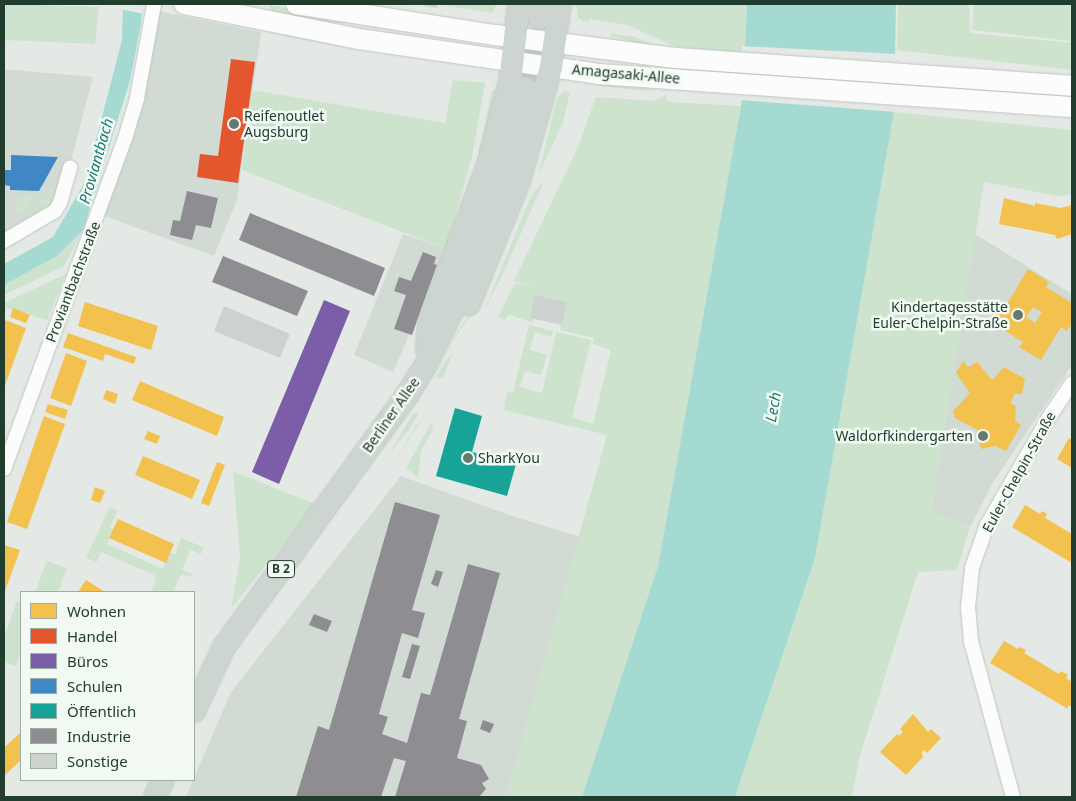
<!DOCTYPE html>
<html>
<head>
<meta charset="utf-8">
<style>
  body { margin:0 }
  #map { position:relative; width:1076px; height:801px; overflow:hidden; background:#e4e9e5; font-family:"Noto Sans",sans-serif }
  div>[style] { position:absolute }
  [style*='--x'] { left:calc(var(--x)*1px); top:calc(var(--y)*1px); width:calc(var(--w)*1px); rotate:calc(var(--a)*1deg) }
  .built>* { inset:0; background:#d1dbd4 }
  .green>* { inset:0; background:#cde3cd }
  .water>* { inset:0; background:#a4dad2 }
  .pier>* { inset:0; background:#e4e9e5 }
  .homes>* { inset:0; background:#f2c14e }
  .shops>* { inset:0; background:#e4572e }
  .offices>* { inset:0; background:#7b5ea7 }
  .schools>* { inset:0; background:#3f88c5 }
  .public>* { inset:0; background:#17a398 }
  .industry>* { inset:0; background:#8d8d92 }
  .building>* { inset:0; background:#ccd2ce }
  .primary-tunnel>* { height:22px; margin-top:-11px; transform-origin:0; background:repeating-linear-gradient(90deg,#bdc7c0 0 22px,transparent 0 33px) }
  .roads { filter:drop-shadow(0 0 1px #c1c6c2) drop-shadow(0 0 1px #c1c6c2) }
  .minor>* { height:14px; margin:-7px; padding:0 7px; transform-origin:7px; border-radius:7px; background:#fbfcfb }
  .secondary>* { height:20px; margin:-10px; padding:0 10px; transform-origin:10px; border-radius:10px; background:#fbfcfb }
  .primary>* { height:22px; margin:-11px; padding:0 11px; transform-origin:11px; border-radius:11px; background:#cdd5d1 }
  .dots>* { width:14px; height:14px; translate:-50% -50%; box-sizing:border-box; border:2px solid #f2f9f3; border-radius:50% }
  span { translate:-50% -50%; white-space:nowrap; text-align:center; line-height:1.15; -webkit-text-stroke:5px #f2f9f3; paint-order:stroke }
  .shield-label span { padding:1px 4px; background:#f2f9f3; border:1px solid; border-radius:4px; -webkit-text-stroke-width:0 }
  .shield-label { font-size:12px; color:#213d2e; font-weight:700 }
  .street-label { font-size:14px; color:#213d2e }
  .poi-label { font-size:14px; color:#213d2e }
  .left { translate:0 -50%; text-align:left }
  .right { translate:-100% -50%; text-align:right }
  .water-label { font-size:15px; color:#1a7b71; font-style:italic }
  .frame { position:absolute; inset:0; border:5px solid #213d2e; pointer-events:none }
  .legend { position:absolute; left:20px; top:591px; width:175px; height:190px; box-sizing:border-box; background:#f2f9f3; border:1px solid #9eaea4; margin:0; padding:6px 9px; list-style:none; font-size:15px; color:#213d2e }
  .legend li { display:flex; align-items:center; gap:10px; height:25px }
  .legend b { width:25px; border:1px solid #9eaea4 }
</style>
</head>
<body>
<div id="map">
  <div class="built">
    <i style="clip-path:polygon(153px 10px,261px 32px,237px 200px,214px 256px,99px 214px,126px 135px)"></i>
    <i style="clip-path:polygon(4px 69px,93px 77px,60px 203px,4px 241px)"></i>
    <i style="clip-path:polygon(403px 234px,446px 249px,393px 372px,354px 355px)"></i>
    <i style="clip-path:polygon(975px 234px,1072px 294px,1072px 365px,994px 481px,970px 527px,931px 511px)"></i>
    <i style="clip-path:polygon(401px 476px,512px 516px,581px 537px,506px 797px,186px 797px,231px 692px)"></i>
  </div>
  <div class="green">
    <i style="clip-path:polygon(4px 4px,99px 7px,95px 44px,4px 40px)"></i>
    <i style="clip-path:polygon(437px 4px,496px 4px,493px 13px)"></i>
    <i style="clip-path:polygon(576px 4px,747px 4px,745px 52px,676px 47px,628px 25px,589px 19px,588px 23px,578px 18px)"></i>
    <i style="clip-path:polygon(898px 4px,969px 4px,970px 33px,1072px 43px,1072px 70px,897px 50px)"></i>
    <i style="clip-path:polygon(974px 4px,1072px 4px,1072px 41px,972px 30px)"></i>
    <i style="clip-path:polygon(269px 5px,327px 15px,489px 44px,355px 23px,322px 23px,274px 14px)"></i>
    <i style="clip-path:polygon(280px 31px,342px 43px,344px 47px,285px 36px)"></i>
    <i style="clip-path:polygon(611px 33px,635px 37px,663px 49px,610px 36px)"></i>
    <i style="clip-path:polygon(453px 80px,485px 83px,472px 157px,446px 249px,242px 170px,253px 90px,445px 123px)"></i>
    <i style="clip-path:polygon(600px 81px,660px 86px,647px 91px,599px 86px)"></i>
    <i style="clip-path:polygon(952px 85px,1072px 93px,1072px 98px,952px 90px)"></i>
    <i style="clip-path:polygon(498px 89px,499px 98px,474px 174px,492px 91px)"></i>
    <i style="clip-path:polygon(564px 91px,570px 92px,563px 122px,538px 176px,557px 98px)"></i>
    <i style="clip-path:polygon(666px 95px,666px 99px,670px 102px,741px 106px,658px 566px,582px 797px,506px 797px,607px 435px,504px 410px,507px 392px,513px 393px,529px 325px,553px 331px,551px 337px,535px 332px,530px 350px,547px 355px,541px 375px,525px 371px,520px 387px,542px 393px,556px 332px,591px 340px,572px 417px,593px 424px,611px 350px,593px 344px,594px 338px,560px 330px,566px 302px,535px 295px,532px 322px,509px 315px,505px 320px,498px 317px,515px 283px,535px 287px,514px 281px,578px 147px,596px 97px,653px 101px)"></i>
    <i style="clip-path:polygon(894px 112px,1072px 130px,1072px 194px,1058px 196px,984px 182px,931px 511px,970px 527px,957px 570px,918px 572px,859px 759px,852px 797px,735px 797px,815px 558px)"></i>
    <i style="clip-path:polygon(544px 181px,502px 276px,484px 311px,531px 196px)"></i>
    <i style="clip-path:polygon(528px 184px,486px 291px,446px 352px,480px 295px)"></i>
    <i style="clip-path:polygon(53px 189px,59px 198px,40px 219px,32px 211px)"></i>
    <i style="clip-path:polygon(37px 195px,23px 211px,17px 216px,17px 197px)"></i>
    <i style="clip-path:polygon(83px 230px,64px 266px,4px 295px,4px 285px,57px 256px)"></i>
    <i style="clip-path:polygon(66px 274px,47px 320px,4px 307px,4px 303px)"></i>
    <i style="clip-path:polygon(453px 353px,443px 378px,436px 378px,443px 364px)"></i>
    <i style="clip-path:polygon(430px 410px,419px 423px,393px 465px,416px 425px)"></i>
    <i style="clip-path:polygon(414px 412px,418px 414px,409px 430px,388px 455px)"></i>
    <i style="clip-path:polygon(433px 420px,432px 432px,421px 451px,418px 478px,406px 468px)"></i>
    <i style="clip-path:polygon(233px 471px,315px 504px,231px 609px,240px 558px)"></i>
    <i style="clip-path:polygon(110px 506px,117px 511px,110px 527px,113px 529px,107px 544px,163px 569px,170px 553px,175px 554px,181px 538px,203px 547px,201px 554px,190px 550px,182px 570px,192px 574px,191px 577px,181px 574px,173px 592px,155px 592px,151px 590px,156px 579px,154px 575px,101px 552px,97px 562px,86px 558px)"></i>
    <i style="clip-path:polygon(47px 561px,67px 568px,58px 592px,35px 592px)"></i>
    <i style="clip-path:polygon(17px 601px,21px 602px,21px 652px,16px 666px,4px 662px,4px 638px)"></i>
  </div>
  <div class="water">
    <i style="clip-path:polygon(123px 4px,142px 4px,141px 23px,130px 81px,83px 230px,57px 256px,4px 285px,4px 264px,53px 237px,85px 182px,122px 40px)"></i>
    <i style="clip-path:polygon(747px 4px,896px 4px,894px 112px,815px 558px,735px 797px,582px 797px,658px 566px,743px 95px)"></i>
  </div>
  <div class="pier">
    <i style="clip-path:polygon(120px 4px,145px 4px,144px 14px,120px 9px)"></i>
    <i style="clip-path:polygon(742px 46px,897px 54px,896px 112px,740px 100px)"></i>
  </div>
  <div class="homes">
    <i style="clip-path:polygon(1004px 198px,1035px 206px,1035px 203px,1061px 208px,1072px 205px,1072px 234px,1057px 239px,1055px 235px,999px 224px)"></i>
    <i style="clip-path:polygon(evenodd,1028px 269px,1049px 282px,1046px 287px,1072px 303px,1072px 322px,1067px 331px,1061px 327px,1041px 360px,1019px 347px,1023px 342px,989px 321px,1002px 301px,1007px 304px,1028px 269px,1033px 307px,1042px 312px,1035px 323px,1026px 317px,1033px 307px)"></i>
    <i style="clip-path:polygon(85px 302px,158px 326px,151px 350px,78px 326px)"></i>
    <i style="clip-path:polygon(13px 308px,30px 315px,26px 323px,10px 317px)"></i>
    <i style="clip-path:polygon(5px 320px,26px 328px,4px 388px,4px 324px)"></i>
    <i style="clip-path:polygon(68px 333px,136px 357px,134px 364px,105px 354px,103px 361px,63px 347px)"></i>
    <i style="clip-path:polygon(66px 353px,87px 361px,71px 406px,50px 398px)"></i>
    <i style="clip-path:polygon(963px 361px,968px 367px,977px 362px,992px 380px,1004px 367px,1025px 379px,1022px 394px,1014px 394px,1011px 403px,1016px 406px,1015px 421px,1021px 425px,1006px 451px,995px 446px,981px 449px,979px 441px,983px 433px,955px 418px,953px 411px,970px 393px,956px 373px)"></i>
    <i style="clip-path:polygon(140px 381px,224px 417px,217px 436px,132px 400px)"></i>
    <i style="clip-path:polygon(106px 390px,118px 394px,115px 404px,103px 399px)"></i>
    <i style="clip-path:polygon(48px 404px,68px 410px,65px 419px,45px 412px)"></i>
    <i style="clip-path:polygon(44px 416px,65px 424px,27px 529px,7px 522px)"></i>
    <i style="clip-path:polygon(148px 431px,160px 436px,157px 444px,144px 439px)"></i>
    <i style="clip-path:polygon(1069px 438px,1072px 440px,1072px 468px,1057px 459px)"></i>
    <i style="clip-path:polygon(143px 456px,200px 480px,192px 499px,135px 475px)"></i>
    <i style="clip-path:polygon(217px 462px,225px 465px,209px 506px,201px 503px)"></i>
    <i style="clip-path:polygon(95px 487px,105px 491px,100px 503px,91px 500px)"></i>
    <i style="clip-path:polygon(1025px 505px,1040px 514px,1042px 511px,1047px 514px,1045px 518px,1072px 534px,1072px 563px,1012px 527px)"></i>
    <i style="clip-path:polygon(118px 519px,174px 544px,166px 563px,109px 538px)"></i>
    <i style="clip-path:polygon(4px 545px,20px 550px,4px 594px)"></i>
    <i style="clip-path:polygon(86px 580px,105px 592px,78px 592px)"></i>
    <i style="clip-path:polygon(1004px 641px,1018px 649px,1020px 647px,1026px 650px,1024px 653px,1059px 674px,1061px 671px,1068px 675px,1066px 678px,1072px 682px,1072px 707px,1068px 705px,1068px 709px,990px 663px)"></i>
    <i style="clip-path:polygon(913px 714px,928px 732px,931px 729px,941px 738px,927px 753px,924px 750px,922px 752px,923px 757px,906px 775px,880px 752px,897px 734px,899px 736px,903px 732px,900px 729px)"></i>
    <i style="clip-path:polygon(21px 732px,21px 760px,4px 776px,4px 748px)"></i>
  </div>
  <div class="shops">
    <i style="clip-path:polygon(231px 59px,255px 62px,238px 183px,197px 177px,200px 154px,218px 156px)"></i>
  </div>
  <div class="offices">
    <i style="clip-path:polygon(324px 300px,350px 311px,279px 484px,252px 472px)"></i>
  </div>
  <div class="schools">
    <i style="clip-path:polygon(11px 155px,58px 157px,39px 191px,10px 190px,10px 186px,4px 185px,4px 170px,11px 170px)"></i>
  </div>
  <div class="public">
    <i style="clip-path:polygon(455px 408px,482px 416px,472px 452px,516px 464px,507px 496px,436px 476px)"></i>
  </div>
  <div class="industry">
    <i style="clip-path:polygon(187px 191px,218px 198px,211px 228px,196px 225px,192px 240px,170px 235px,173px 220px,180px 221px)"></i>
    <i style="clip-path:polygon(250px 213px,385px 268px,374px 296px,239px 240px)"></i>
    <i style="clip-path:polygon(423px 252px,436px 257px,434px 264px,437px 265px,412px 335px,394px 329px,406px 295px,394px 291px,399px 277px,411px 281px)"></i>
    <i style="clip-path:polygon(223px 256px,308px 291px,297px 316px,212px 282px)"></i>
    <i style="clip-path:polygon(395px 502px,440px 515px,412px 610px,425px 613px,418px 638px,402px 633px,379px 714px,388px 717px,382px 734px,407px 743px,421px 693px,430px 695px,468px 564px,500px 573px,459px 719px,467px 721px,457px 758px,481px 765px,489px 779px,482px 783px,486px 789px,479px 797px,395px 797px,406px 761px,394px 758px,381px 797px,296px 797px,318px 726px,329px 730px)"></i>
    <i style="clip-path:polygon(436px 570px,443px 572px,438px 587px,431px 584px)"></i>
    <i style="clip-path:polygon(314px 614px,332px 621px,327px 632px,309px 625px)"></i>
    <i style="clip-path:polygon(412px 644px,420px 646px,410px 679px,402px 677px)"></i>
    <i style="clip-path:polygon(483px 720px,494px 724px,490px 733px,480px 729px)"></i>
  </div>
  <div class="building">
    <i style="clip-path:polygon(424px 4px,437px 4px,437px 8px,424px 6px)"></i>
    <i style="clip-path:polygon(535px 295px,567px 302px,562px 325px,530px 318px)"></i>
    <i style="clip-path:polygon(224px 306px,290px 334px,280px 358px,214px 331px)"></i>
  </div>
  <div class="primary-tunnel">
    <i style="--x:525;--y:88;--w:70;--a:-78.5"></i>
  </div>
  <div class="roads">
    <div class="minor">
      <i style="--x:4;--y:241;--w:59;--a:-30.5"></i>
      <i style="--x:55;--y:211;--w:9;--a:-58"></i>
      <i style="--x:60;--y:203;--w:37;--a:-74"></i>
      <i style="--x:4;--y:469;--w:356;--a:-69.9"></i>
      <i style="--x:126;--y:135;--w:39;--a:-73"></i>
      <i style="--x:137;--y:98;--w:96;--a:-79.7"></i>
      <i style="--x:1013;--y:797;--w:162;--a:-105.1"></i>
      <i style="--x:971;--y:641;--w:34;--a:-95"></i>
      <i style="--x:968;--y:607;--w:39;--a:-84"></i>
      <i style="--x:972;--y:568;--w:46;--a:-70.8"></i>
      <i style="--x:987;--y:525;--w:125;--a:-60.1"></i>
      <i style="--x:1049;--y:417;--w:41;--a:-55.9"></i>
    </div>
    <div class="secondary">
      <i style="--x:184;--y:4;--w:178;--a:11.3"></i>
      <i style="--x:359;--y:39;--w:242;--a:8.3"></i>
      <i style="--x:598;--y:74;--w:475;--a:4"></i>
      <i style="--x:296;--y:4;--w:201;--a:8.9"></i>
      <i style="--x:495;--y:35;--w:181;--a:7.3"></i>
      <i style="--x:675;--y:58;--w:398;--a:4"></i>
    </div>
    <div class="primary">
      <i style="--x:539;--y:18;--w:14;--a:-82"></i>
      <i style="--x:469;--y:304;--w:133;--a:-67.9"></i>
      <i style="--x:519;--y:181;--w:118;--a:-74.3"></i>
      <i style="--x:551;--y:67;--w:64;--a:-81.9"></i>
      <i style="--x:427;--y:349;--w:25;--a:-85"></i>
      <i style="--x:429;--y:324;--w:173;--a:-69.7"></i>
      <i style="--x:489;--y:162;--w:83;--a:-75.3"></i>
      <i style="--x:510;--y:82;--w:79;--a:-83.4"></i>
      <i style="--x:194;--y:711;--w:71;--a:-64.9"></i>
      <i style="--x:224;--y:647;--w:315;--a:-54"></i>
      <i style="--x:409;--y:392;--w:34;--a:-58"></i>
      <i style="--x:427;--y:363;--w:64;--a:-64.2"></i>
      <i style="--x:455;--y:305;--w:129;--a:-70"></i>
      <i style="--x:499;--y:184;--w:99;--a:-74.8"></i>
      <i style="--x:155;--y:797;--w:19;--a:-65"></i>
    </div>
  </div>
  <div class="dots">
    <i style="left:234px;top:124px;background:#65796e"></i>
    <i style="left:1018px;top:315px;background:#65796e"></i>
    <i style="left:983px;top:436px;background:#65796e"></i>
    <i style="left:468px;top:458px;background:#65796e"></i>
  </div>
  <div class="shield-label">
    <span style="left:281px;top:569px">B 2</span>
  </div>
  <div class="street-label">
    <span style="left:626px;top:74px;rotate:5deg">Amagasaki-Allee</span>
    <span style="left:73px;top:282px;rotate:-69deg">Proviantbachstraße</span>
    <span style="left:391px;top:415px;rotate:-55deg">Berliner Allee</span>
    <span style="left:1019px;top:472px;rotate:-61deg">Euler-Chelpin-Straße</span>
  </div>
  <div class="poi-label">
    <span class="left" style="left:244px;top:124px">Reifenoutlet<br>Augsburg</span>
    <span class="right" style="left:1008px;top:315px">Kindertagesstätte<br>Euler-Chelpin-Straße</span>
    <span class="right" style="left:973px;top:436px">Waldorfkindergarten</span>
    <span class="left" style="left:478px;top:458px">SharkYou</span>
  </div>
  <div class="water-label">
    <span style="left:96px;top:161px;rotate:-74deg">Proviantbach</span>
    <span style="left:773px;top:407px;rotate:-80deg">Lech</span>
  </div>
  <div class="frame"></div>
  <ul class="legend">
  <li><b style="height:14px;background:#f2c14e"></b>Wohnen</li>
  <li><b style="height:14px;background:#e4572e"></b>Handel</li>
  <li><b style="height:14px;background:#7b5ea7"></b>Büros</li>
  <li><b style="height:14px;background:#3f88c5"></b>Schulen</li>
  <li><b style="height:14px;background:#17a398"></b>Öffentlich</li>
  <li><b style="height:14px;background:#8d8d92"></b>Industrie</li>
  <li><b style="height:14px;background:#ccd2ce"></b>Sonstige</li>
  </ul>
</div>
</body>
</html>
